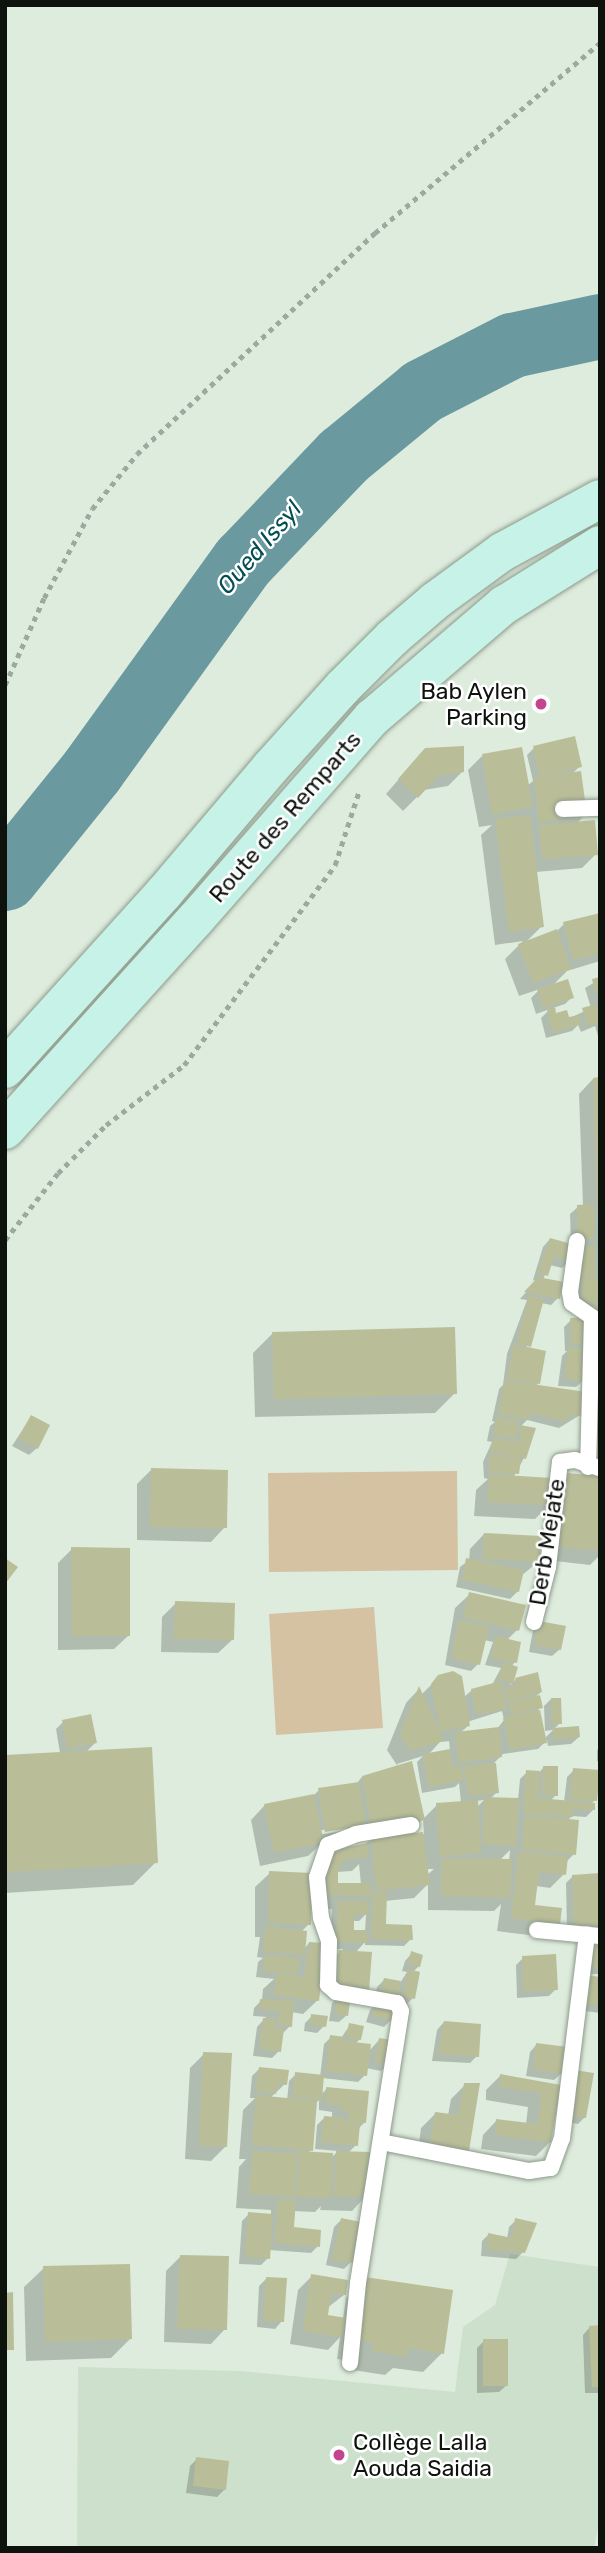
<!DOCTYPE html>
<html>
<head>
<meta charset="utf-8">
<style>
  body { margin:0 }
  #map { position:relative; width:605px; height:2553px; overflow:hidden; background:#deecdd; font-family:Rubik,sans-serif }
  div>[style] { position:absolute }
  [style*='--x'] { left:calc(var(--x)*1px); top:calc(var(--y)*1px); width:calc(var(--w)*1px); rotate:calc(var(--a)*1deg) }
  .built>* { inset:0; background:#cde0cb }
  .green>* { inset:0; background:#d5c2a2 }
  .shadow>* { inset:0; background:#0003 }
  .river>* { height:65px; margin:-32.5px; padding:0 32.5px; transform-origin:32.5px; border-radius:32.5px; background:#6a999f }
  .building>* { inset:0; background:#babe98 }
  .path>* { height:4.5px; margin-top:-2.25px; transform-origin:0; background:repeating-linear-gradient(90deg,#9ea99d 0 5px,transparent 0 10px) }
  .roads { filter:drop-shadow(0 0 2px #8d9a8b) drop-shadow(0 0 2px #8d9a8b) }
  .lane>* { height:16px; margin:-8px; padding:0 8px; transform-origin:8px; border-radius:8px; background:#fff }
  .secondary>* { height:38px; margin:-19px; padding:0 19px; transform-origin:19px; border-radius:19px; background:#c7f2e8 }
  .dots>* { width:19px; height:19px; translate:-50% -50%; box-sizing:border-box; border:4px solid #fff; border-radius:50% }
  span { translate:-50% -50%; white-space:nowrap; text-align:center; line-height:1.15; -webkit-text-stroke:5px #fff; paint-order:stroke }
  .poi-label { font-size:23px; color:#0d120d }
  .right { translate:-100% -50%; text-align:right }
  .left { translate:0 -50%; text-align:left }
  .street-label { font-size:23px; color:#0d120d }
  .water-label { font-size:24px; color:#034d54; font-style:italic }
  .frame { position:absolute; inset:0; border:7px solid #0d120d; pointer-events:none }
</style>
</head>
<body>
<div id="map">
  <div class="built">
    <i style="clip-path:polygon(510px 2254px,600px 2267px,600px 2518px,594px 2548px,77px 2548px,78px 2367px,240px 2371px,455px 2392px,463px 2327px,495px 2305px)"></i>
  </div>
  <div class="green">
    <i style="clip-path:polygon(457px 1471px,458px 1570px,269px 1572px,268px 1473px)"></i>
    <i style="clip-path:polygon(374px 1607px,383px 1728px,276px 1735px,269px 1614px)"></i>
  </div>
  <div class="shadow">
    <i style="clip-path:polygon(534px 748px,580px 766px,572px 774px,585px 815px,576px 824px,596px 854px,582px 868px,536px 872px,542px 926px,526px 942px,557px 931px,564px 924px,600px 915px,600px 961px,567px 971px,552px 986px,572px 997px,565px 1004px,553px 1008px,555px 1015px,568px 1019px,591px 1008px,585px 988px,600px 979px,599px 1039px,595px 1026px,581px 1032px,578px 1025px,572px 1031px,546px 1038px,541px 1018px,550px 1009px,536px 1014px,531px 998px,540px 989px,519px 996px,505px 959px,523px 941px,495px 945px,481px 835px,492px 825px,479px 827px,468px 770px,482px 756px,527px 786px,533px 781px,527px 755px)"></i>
    <i style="clip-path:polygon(411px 765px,462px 772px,448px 786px,424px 790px,403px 811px,386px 794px)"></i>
    <i style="clip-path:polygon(593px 1079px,600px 1079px,600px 1314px,594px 1314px,594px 1306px,588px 1312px,575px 1312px,569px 1261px,562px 1268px,550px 1265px,543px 1279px,558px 1298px,551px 1305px,541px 1303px,526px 1349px,538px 1384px,535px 1386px,580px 1415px,559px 1428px,527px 1420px,520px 1427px,524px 1458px,513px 1478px,553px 1489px,568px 1474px,600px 1478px,600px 1555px,590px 1565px,546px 1560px,552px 1502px,535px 1519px,474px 1516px,476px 1490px,488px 1479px,484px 1478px,483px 1462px,492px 1442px,487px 1441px,490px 1426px,495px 1422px,492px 1421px,499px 1389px,503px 1385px,507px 1354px,527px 1300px,520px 1299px,536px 1281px,533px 1280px,543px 1247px,550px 1239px,571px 1246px,570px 1214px,578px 1207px,583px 1206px,579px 1094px)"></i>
    <i style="clip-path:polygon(571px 1320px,593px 1337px,600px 1330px,600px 1432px,590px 1432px,585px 1379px,576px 1387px,558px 1386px,562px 1356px,567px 1351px,565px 1351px,564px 1327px)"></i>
    <i style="clip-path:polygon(273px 1333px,455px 1393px,435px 1413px,255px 1417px,253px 1353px)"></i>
    <i style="clip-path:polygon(31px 1417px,37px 1448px,29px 1455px,12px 1446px)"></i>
    <i style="clip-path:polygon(151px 1470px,225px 1527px,211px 1542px,137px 1540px,137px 1484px)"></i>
    <i style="clip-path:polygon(484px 1534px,538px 1562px,521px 1576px,517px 1592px,510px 1599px,456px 1587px,460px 1567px,469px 1560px,470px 1549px)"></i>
    <i style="clip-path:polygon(72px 1549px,129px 1635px,114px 1649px,58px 1650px,58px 1563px)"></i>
    <i style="clip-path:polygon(evenodd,470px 1594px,517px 1630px,507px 1640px,515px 1662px,511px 1667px,516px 1668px,510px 1685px,516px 1679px,541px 1692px,534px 1698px,541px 1707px,538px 1710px,544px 1739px,553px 1730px,545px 1731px,544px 1706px,551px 1699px,560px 1723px,553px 1730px,578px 1728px,579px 1737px,571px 1744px,548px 1746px,547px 1740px,538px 1749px,503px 1754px,494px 1763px,497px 1792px,490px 1799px,518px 1800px,520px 1779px,527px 1772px,539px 1773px,543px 1768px,556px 1795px,550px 1801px,564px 1802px,567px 1777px,574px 1770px,595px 1800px,591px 1804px,593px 1810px,586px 1817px,572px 1816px,567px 1821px,574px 1854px,566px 1862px,564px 1874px,550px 1888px,536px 1886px,533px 1907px,559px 1923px,545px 1937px,497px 1931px,501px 1904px,494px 1911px,428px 1910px,428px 1884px,414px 1898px,385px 1901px,384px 1926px,411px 1939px,404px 1946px,365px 1945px,365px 1942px,355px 1953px,347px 2015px,339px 2022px,329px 2021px,332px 2003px,339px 1996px,330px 1996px,333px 1959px,343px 1949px,330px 1949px,332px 1909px,309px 1908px,309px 1924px,301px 1932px,304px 1949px,309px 1943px,318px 2000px,303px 2014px,291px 2012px,290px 2026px,283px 2033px,279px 2051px,272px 2058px,253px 2056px,257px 2027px,266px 2017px,253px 2016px,254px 2008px,262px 2000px,263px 1989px,274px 1979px,256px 1977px,258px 1962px,263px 1958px,257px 1957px,260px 1937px,255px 1937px,255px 1887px,270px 1873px,311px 1875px,373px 1839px,357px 1842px,356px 1833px,321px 1844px,308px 1856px,260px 1866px,251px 1820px,265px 1805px,313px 1796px,319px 1790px,356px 1784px,362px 1777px,398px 1767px,387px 1750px,406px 1703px,419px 1689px,421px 1695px,439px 1677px,463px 1698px,472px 1690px,492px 1685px,501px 1668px,485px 1665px,493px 1642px,484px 1640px,478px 1664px,471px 1671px,445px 1665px,455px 1608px,470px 1594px,502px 1711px,504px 1720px,497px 1729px,460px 1733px,468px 1726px,467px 1722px,502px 1711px,470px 1594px,449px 1741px,450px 1751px,428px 1755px,440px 1742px,449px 1741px,470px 1594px,423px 1756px,417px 1762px,422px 1793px,455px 1787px,459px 1783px,461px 1803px,437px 1805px,423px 1819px,397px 1764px,423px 1756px,470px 1594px,484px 1800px,477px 1807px,476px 1801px,484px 1800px,470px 1594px,423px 1819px,424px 1834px,406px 1836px,423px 1819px,470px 1594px,351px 1826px,351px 1830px,316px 1835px,316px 1831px,351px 1826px,470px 1594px,510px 1850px,509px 1861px,500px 1860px,510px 1850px,470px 1594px,359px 1864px,361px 1885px,336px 1885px,336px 1872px,352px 1871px,359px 1864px,470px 1594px,426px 1869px,434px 1869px,427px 1875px,426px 1869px,470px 1594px,366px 1914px,365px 1932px,352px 1932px,352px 1921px,359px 1921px,366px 1914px)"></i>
    <i style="clip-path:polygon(176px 1603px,233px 1639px,218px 1653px,161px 1652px,162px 1617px)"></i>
    <i style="clip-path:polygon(540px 1623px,560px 1649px,552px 1656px,529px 1652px,533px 1630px)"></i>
    <i style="clip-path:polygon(63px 1722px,95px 1743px,86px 1752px,156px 1862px,133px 1885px,5px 1893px,5px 1756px,60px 1753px,56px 1729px)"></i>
    <i style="clip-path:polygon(600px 1748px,600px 1762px,597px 1761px,597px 1750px)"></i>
    <i style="clip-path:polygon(573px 1876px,600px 1887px,600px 1938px,567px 1932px,566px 1883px)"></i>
    <i style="clip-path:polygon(600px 1947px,600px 1974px,581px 1974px)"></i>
    <i style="clip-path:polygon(412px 1953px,419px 1966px,413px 1972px,413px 1998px,384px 2027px,366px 2022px,370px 2010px,377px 2003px,374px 2002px,377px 1987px,384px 1980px,400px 1983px,407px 1972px,402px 1971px,405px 1961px)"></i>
    <i style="clip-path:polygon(523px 1958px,556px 1989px,549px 1996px,517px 1998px,516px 1965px)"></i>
    <i style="clip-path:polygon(600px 1979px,600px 2013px,577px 2010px)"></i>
    <i style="clip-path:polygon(312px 2016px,324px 2026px,317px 2033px,304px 2031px,305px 2023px)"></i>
    <i style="clip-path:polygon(444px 2022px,477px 2056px,470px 2063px,432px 2061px,437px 2030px)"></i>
    <i style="clip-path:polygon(evenodd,350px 2025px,360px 2039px,355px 2044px,369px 2051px,379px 2040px,388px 2064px,381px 2071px,366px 2068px,365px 2075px,358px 2082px,322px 2078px,320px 2095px,327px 2089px,364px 2123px,358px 2129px,356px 2145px,348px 2153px,366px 2196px,352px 2211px,320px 2210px,321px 2206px,315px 2212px,293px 2211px,292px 2229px,318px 2246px,311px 2253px,269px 2250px,268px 2258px,261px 2265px,239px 2264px,242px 2221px,249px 2214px,271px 2215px,271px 2210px,236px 2208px,239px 2167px,246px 2159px,239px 2159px,243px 2110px,255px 2098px,250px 2098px,252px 2076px,259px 2069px,285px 2084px,270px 2098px,287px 2100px,289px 2081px,296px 2074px,320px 2077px,324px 2044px,331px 2037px,341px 2038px,350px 2025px,319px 2100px,319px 2110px,332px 2112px,332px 2119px,324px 2118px,317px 2125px,315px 2149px,338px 2151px,331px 2158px,308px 2153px,311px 2150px,315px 2104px,319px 2100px)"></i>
    <i style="clip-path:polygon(537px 2044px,562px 2073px,554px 2080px,526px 2076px,530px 2052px)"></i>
    <i style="clip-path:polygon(204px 2054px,225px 2147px,211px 2161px,185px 2159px,190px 2068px)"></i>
    <i style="clip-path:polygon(500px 2076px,559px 2087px,550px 2142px,536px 2156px,481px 2149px,483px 2135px,497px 2120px,526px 2124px,528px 2107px,486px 2100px,486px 2090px)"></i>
    <i style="clip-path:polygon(568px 2079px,585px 2117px,578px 2124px,561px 2121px)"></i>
    <i style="clip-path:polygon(465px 2085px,468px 2150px,454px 2164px,417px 2158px,421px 2128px,435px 2114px,448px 2115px,451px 2099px)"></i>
    <i style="clip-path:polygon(341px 2220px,351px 2262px,344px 2269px,326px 2265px,334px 2227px)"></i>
    <i style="clip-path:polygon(516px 2220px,523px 2252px,516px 2259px,481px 2256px,482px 2241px,489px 2234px,507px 2239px,509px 2227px)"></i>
    <i style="clip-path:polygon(180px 2257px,225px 2329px,211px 2344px,164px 2342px,166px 2271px)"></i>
    <i style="clip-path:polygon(44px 2268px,130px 2339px,111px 2358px,26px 2361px,24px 2287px)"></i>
    <i style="clip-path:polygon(312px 2276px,344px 2295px,327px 2308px,326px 2317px,343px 2319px,346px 2298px,366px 2279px,442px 2353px,423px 2372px,393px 2368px,385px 2375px,353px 2370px,355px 2361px,337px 2359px,340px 2337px,328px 2350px,290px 2344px,298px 2290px)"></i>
    <i style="clip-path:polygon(267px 2278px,282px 2321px,275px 2329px,257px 2327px,259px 2286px)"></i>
    <i style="clip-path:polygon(590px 2327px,600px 2327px,600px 2393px,585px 2393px,583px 2335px)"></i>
    <i style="clip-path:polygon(484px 2341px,507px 2385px,499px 2392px,477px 2393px,477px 2348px)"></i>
    <i style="clip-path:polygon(197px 2459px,224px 2490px,217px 2497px,186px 2493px,190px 2466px)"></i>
  </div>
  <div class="river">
    <i style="--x:5;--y:878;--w:139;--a:-51.1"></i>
    <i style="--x:92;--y:770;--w:258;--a:-54.2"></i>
    <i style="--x:243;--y:561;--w:145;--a:-46.4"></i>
    <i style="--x:343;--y:456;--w:102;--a:-39.4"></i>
    <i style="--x:422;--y:391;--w:101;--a:-27.1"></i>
    <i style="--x:512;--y:345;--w:90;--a:-12.2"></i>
  </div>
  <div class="building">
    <i style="clip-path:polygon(575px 736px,582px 767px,544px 776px,581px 771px,587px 815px,539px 822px,534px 778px,540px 777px,533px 746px)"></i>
    <i style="clip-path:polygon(464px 746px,464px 772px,438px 776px,418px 798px,398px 779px,425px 748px)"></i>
    <i style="clip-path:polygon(522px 747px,533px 807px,492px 814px,482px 754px)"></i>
    <i style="clip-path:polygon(530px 815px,544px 927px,509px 932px,495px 819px)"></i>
    <i style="clip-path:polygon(595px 820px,598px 855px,542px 859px,539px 825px)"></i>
    <i style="clip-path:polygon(600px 913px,600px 953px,573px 960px,563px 922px)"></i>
    <i style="clip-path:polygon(557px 929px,571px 969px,533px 983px,518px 944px)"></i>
    <i style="clip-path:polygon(600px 977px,600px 990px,595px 992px,592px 979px)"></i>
    <i style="clip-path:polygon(568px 979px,574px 998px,543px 1008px,537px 989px)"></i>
    <i style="clip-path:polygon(596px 1004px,600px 1023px,588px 1026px,582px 1008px)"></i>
    <i style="clip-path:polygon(555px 1007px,556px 1013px,567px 1010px,569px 1017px,579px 1015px,582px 1024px,553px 1032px,547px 1010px)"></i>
    <i style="clip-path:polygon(600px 1077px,600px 1228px,598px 1228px,593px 1078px)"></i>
    <i style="clip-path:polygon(594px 1204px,594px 1239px,578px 1240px,577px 1205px)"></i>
    <i style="clip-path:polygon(550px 1238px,575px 1245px,570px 1262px,554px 1257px,548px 1276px,538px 1273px)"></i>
    <i style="clip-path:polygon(580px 1246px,595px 1246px,595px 1277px,580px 1277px)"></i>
    <i style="clip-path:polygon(538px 1277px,564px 1282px,560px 1299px,524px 1292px)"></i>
    <i style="clip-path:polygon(582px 1278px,598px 1278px,597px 1305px,582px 1305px)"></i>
    <i style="clip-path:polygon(529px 1296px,544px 1299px,531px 1347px,517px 1343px)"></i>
    <i style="clip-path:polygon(594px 1317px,595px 1344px,571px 1344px,570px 1318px)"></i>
    <i style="clip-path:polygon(455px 1327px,457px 1394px,274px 1399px,272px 1332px)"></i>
    <i style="clip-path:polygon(514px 1344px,546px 1351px,540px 1384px,507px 1378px)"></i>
    <i style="clip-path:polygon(568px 1347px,588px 1349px,585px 1381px,565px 1379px)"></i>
    <i style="clip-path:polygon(505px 1380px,586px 1392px,582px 1416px,569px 1414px,568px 1422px,531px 1413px,530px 1420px,498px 1414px)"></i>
    <i style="clip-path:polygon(597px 1392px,600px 1392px,600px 1426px,596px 1426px)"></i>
    <i style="clip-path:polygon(31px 1415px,50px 1425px,38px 1449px,18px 1438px)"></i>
    <i style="clip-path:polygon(497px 1417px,519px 1421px,516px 1439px,493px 1435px)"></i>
    <i style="clip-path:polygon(520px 1425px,536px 1428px,526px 1459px,490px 1452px,494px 1438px,520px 1442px)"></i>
    <i style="clip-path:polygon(596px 1431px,600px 1432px,600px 1464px,595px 1464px)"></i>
    <i style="clip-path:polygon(489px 1454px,521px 1459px,519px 1474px,490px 1472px)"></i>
    <i style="clip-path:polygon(151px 1468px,228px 1470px,227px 1528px,150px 1527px)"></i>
    <i style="clip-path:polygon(567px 1473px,600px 1476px,600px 1551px,559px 1547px)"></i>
    <i style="clip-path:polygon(489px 1474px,552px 1478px,551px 1506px,488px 1502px)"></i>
    <i style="clip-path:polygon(484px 1533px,541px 1536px,540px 1562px,482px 1559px)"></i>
    <i style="clip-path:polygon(71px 1547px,130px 1548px,130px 1636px,72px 1636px)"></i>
    <i style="clip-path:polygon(5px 1558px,18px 1567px,5px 1584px)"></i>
    <i style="clip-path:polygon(466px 1558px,524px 1570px,519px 1592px,462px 1580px)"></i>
    <i style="clip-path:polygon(469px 1592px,526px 1605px,519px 1631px,463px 1617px)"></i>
    <i style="clip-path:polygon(175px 1601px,235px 1603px,234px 1640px,174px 1639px)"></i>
    <i style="clip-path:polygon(459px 1620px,489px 1627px,480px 1665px,451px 1658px)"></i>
    <i style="clip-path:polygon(539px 1621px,566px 1626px,561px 1650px,535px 1645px)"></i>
    <i style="clip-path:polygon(496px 1636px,521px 1642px,517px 1663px,491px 1658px)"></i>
    <i style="clip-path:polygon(504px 1662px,518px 1667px,513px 1684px,498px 1679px)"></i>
    <i style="clip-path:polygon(453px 1671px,462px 1676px,470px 1726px,440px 1731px,431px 1684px,438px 1675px)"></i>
    <i style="clip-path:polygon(538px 1672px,542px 1692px,508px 1701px,505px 1688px,517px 1685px,515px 1678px)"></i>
    <i style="clip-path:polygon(501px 1681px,507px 1708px,477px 1715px,471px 1689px)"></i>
    <i style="clip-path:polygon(419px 1686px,444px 1741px,410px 1751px,400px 1735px)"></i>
    <i style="clip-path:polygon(540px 1695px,543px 1708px,511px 1715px,508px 1702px)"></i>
    <i style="clip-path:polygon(551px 1698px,561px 1698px,562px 1724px,552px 1724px)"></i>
    <i style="clip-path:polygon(540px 1710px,547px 1743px,510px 1750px,503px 1718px)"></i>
    <i style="clip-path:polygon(91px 1714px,97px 1743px,67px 1749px,62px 1720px)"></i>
    <i style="clip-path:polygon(579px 1726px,580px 1737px,554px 1740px,553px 1728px)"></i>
    <i style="clip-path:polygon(499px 1727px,502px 1757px,459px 1763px,455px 1732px)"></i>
    <i style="clip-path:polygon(152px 1747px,158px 1863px,5px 1872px,5px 1755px)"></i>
    <i style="clip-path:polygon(450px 1749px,453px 1767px,461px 1766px,464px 1780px,429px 1787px,423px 1754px)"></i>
    <i style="clip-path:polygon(412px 1761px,425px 1820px,371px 1829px,362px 1776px)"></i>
    <i style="clip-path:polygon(496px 1763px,499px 1793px,468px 1796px,464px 1766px)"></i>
    <i style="clip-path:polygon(543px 1766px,558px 1766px,558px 1796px,542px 1795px)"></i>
    <i style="clip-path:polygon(573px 1768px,600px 1770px,597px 1801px,570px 1799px)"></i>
    <i style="clip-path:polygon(526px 1770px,540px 1771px,538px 1798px,595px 1803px,595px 1810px,573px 1809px,573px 1817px,523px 1813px)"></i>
    <i style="clip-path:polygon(359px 1782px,366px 1825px,325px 1832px,318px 1788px)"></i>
    <i style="clip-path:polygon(314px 1794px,324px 1843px,274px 1852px,264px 1804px)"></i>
    <i style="clip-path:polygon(484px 1797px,519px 1798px,516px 1846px,482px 1844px)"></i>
    <i style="clip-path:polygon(478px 1800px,481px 1853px,440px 1856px,436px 1803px)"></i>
    <i style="clip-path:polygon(525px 1815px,579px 1820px,576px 1855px,522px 1849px)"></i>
    <i style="clip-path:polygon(423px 1832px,430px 1885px,377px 1891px,371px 1838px)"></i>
    <i style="clip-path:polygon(368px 1843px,368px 1857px,348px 1859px,341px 1863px,338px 1873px,338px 1883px,371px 1883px,371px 1897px,325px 1895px,323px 1883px,327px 1851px)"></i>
    <i style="clip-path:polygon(519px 1851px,568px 1857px,566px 1875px,539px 1872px,535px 1905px,562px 1908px,560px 1924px,511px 1918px)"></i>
    <i style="clip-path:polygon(442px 1858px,512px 1859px,510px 1898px,441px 1896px)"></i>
    <i style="clip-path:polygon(269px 1871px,312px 1873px,311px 1925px,268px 1923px)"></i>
    <i style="clip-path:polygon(600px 1873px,600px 1925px,574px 1926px,572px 1875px)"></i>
    <i style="clip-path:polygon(373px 1892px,387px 1893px,386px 1924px,412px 1925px,413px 1940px,371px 1939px)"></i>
    <i style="clip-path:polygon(338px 1901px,369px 1901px,368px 1915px,354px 1914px,354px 1930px,367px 1930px,367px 1943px,336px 1942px)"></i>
    <i style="clip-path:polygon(266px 1926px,307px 1931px,305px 1955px,263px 1951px)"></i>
    <i style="clip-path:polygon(309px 1942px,326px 1943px,319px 2001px,274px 1995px,277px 1973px,304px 1977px)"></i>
    <i style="clip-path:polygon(588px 1945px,600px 1946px,600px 1968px,587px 1967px)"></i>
    <i style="clip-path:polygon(339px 1950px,372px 1952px,369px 1991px,336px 1989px)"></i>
    <i style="clip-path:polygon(411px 1951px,423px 1955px,420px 1967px,408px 1964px)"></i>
    <i style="clip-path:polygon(265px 1954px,299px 1958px,298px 1974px,263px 1971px)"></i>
    <i style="clip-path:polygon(556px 1954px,558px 1990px,523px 1991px,522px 1956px)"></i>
    <i style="clip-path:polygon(408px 1969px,420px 1972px,415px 1999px,402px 1997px)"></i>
    <i style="clip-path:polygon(587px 1975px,600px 1977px,600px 2006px,583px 2003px)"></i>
    <i style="clip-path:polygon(384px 1978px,401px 1981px,397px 1999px,380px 1996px)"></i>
    <i style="clip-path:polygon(338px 1994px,351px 1996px,348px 2016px,335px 2014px)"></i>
    <i style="clip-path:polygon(260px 1999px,294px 2001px,292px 2027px,278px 2025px,279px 2011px,259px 2009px)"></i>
    <i style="clip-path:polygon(376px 2001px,396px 2007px,393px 2021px,372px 2015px)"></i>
    <i style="clip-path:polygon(311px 2014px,328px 2016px,326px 2027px,310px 2024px)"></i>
    <i style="clip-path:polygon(263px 2018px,276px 2019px,275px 2028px,284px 2029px,281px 2052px,259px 2049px)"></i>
    <i style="clip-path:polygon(444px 2021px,481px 2024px,479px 2057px,438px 2054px)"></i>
    <i style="clip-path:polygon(349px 2023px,364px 2026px,361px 2040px,346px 2038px)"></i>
    <i style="clip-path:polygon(330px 2035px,345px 2037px,344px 2041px,371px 2044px,367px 2076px,326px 2071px)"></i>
    <i style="clip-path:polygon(379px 2038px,394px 2040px,390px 2065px,375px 2062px)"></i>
    <i style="clip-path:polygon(536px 2043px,568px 2047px,563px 2074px,533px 2069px)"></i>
    <i style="clip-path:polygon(203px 2052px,232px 2053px,227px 2147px,199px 2146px)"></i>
    <i style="clip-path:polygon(259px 2067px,289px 2070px,287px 2085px,278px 2084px,276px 2094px,256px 2091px)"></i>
    <i style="clip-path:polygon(574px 2070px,594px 2073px,586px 2118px,567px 2115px)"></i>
    <i style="clip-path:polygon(295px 2072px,324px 2075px,322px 2100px,293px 2097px)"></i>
    <i style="clip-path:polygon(500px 2074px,561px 2085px,551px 2142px,495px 2135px,496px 2119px,538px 2124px,541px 2093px,499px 2087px)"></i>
    <i style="clip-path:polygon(464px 2083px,480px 2083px,469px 2151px,430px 2144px,435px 2112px,459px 2115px)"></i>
    <i style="clip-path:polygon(326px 2087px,369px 2091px,366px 2123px,348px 2122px,349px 2111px,339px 2110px,339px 2105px,325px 2103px)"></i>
    <i style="clip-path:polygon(256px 2095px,317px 2101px,313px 2151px,252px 2145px)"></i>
    <i style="clip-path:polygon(324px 2116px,346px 2118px,346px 2122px,341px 2122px,360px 2124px,358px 2146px,321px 2142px)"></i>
    <i style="clip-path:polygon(253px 2151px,297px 2153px,295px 2197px,249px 2194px)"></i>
    <i style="clip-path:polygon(299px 2151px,333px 2153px,331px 2198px,297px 2197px)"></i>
    <i style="clip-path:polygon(336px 2151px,370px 2152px,368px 2197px,334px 2196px)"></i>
    <i style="clip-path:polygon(278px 2199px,296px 2200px,294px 2227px,321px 2230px,320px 2247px,275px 2243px)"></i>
    <i style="clip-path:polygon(248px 2212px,273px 2214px,270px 2259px,245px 2257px)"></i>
    <i style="clip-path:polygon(341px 2218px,361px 2222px,353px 2263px,332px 2259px)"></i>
    <i style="clip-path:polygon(515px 2218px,537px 2223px,525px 2253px,487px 2249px,488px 2233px,512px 2238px)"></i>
    <i style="clip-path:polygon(180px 2255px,229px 2256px,227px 2330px,177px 2329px)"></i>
    <i style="clip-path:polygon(130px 2264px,132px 2339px,45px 2342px,43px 2266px)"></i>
    <i style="clip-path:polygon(311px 2274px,348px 2280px,346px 2295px,331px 2294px,328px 2315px,346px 2318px,343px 2337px,303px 2331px)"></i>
    <i style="clip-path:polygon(266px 2277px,287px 2278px,284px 2322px,263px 2321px)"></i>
    <i style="clip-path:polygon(365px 2277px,453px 2290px,444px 2354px,408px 2348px,406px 2357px,372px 2351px,373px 2342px,356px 2340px)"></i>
    <i style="clip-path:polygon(13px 2292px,14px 2350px,5px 2350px,5px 2293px)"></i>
    <i style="clip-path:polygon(600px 2325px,600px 2387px,592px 2387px,589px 2326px)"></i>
    <i style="clip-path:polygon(483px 2339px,508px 2339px,508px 2386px,483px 2386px)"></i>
    <i style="clip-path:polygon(196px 2457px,229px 2461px,226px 2490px,193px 2486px)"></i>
  </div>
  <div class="path">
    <i style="--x:5;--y:685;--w:95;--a:-65.9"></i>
    <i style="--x:44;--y:598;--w:101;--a:-61.7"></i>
    <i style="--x:92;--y:509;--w:71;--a:-50.7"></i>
    <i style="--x:137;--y:454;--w:325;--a:-42.9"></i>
    <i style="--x:375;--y:233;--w:294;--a:-40.2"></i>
    <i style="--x:5;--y:1240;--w:85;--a:-51.7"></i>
    <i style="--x:58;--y:1173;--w:68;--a:-45"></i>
    <i style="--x:106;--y:1125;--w:98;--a:-37.6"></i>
    <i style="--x:184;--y:1065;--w:251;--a:-52.9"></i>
    <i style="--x:335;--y:865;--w:78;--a:-72"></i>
  </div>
  <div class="roads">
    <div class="lane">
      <i style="--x:563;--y:809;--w:37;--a:-2"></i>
      <i style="--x:577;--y:1241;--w:51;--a:97.8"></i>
      <i style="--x:570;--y:1292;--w:11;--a:80"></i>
      <i style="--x:572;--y:1303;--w:24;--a:35"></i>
      <i style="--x:592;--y:1317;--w:150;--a:91.5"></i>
      <i style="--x:534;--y:1622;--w:57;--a:-75.7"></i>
      <i style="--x:548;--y:1567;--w:106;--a:-83.5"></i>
      <i style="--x:560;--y:1462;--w:15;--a:-8"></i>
      <i style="--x:575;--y:1460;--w:26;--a:18"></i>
      <i style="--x:537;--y:1930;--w:63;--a:5.4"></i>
      <i style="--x:381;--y:2142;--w:151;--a:11.1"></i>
      <i style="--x:529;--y:2171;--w:22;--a:-8"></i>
      <i style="--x:551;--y:2168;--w:32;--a:-70"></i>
      <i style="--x:562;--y:2138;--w:205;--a:-83"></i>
      <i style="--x:350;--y:2363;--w:80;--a:-84.3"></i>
      <i style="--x:358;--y:2283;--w:275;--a:-81"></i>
      <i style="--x:401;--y:2011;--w:9;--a:-117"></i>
      <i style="--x:397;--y:2003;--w:62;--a:-169.8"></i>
      <i style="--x:336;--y:1992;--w:11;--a:-139"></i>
      <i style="--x:328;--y:1985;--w:44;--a:-88.7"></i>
      <i style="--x:329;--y:1941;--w:24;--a:-109"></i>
      <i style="--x:321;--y:1918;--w:41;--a:-95.6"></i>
      <i style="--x:317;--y:1877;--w:34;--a:-71"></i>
      <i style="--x:328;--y:1845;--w:30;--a:-21"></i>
      <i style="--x:356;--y:1834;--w:56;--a:-9.3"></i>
    </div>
    <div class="secondary">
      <i style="--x:5;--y:1069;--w:237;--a:-47.9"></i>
      <i style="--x:164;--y:893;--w:164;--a:-49.7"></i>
      <i style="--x:270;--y:768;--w:109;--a:-48"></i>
      <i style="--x:343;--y:687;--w:69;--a:-45"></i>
      <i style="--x:392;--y:638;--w:57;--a:-40.7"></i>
      <i style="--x:435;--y:601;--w:83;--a:-36.2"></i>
      <i style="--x:502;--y:552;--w:111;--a:-28.4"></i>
      <i style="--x:5;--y:1130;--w:283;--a:-47.9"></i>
      <i style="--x:195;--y:920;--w:269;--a:-48.8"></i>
      <i style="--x:372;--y:718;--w:174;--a:-40.6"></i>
      <i style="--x:504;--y:605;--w:113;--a:-32"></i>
    </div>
  </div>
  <div class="dots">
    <i style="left:541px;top:704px;background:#c4448f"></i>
    <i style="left:339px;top:2455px;background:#c4448f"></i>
  </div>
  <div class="poi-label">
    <span class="right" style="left:527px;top:704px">Bab Aylen<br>Parking</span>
    <span class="left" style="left:353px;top:2455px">Collège Lalla<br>Aouda Saidia</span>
  </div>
  <div class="street-label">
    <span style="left:285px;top:817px;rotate:-49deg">Route des Remparts</span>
    <span style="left:547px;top:1542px;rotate:-81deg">Derb Mejate</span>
  </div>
  <div class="water-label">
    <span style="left:260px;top:548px;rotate:-49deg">Oued Issyl</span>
  </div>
  <div class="frame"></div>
</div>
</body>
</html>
